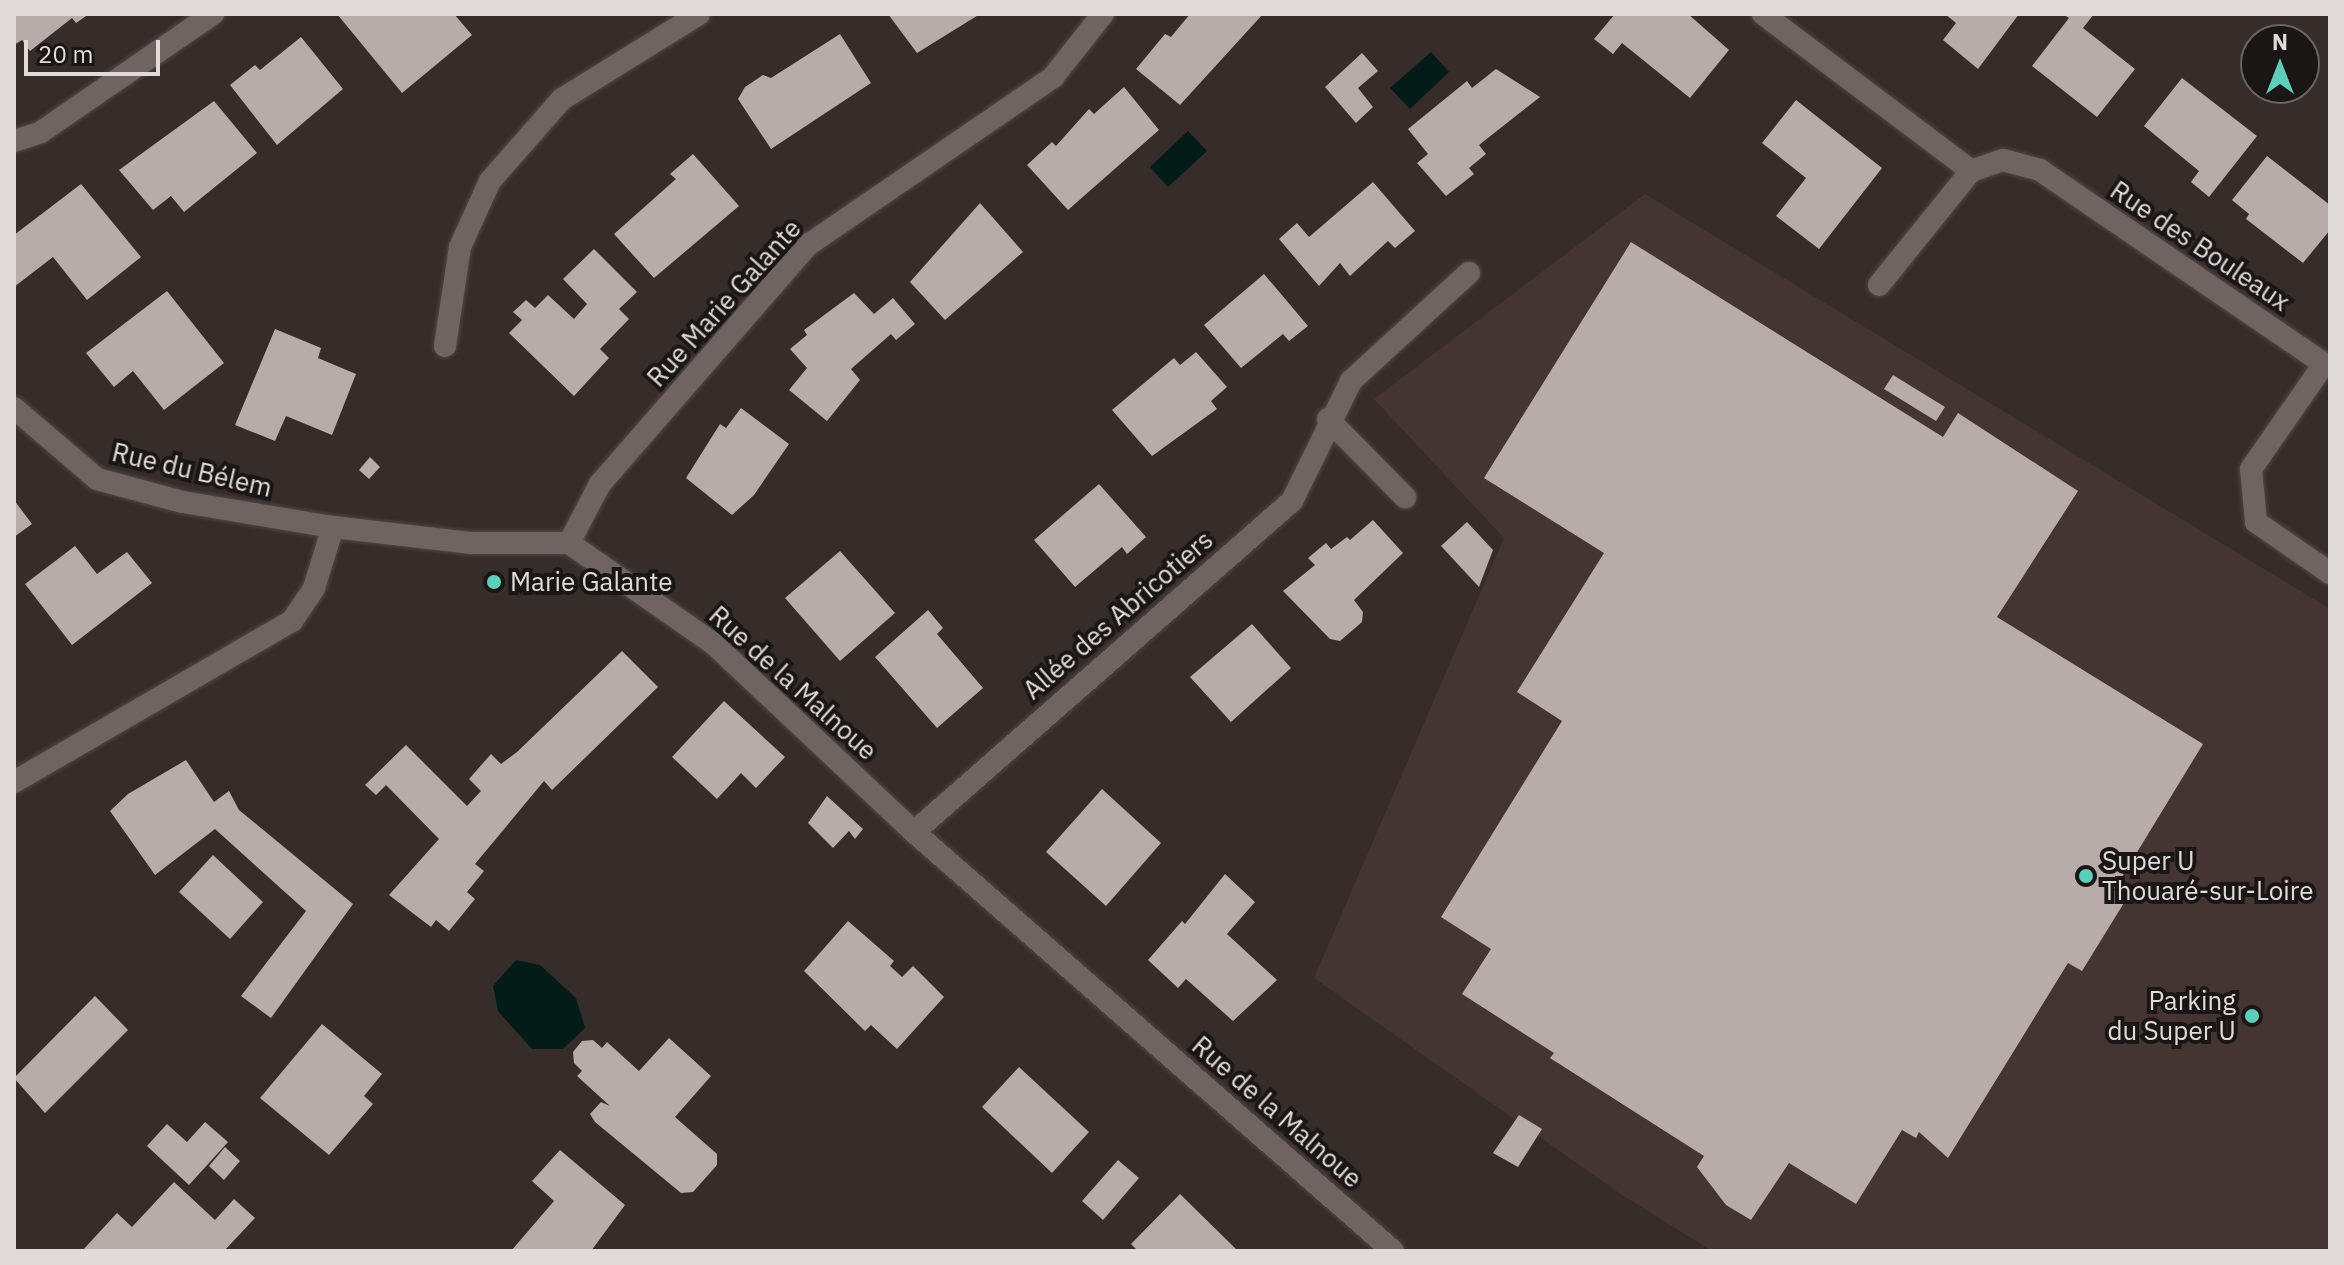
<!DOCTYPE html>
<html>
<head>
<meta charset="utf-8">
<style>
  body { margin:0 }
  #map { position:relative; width:2344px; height:1265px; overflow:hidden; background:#362c2a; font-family:"IBM Plex Sans",sans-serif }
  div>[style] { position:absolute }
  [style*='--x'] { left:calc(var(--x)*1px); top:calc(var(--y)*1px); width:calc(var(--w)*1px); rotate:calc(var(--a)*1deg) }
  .built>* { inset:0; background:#453532 }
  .water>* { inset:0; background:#041c18 }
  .building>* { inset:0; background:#b8acaa }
  .roads { filter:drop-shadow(0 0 2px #504746) drop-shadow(0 0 2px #504746) }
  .minor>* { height:22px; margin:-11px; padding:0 11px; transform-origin:11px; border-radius:11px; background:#706462 }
  .dots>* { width:22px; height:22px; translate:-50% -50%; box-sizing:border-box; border:4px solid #1a1615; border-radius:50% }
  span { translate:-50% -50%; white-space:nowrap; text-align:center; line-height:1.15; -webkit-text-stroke:8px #1a1615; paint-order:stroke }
  .street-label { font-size:26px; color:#e0dad9 }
  .poi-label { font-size:26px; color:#e0dad9 }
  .left { translate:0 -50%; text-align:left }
  .right { translate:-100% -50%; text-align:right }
  .frame { position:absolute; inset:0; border:16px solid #e0dad9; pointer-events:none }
  .north { position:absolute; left:2240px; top:24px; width:80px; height:80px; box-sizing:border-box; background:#1a1615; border:2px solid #696463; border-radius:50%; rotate:0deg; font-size:22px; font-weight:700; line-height:32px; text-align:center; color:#e0dad9 }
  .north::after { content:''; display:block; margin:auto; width:28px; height:36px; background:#5dceb9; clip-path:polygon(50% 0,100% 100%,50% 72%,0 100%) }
  .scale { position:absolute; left:24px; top:40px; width:136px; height:36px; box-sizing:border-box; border:4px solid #e0dad9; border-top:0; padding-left:10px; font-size:24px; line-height:28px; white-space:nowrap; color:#e0dad9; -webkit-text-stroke:6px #1a1615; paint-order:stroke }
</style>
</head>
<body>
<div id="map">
  <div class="built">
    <i style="clip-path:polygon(1645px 194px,2330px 609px,2330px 1251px,1712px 1251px,1622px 1195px,1314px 978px,1504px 538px,1374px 399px)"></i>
  </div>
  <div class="water">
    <i style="clip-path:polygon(1431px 52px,1449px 72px,1410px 109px,1390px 88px)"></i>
    <i style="clip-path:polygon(1188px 131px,1207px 151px,1168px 187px,1150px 167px)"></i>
    <i style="clip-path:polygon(516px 960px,540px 965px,576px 998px,585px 1028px,563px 1049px,532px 1049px,498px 1011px,493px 986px)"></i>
  </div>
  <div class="building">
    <i style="clip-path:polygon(14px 14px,89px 14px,76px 23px,72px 18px,30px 51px,22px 40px,14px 45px)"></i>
    <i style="clip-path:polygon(337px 14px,454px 14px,472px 35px,402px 93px)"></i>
    <i style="clip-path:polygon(888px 14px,980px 14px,917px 53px)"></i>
    <i style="clip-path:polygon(1190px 14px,1263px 14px,1180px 105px,1136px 69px,1165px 34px,1171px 37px)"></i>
    <i style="clip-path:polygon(1615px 14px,1688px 14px,1729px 50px,1690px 98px,1622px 43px,1613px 54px,1594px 39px)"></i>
    <i style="clip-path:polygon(1945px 14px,2019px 14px,1978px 69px,1943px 40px,1956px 23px)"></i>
    <i style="clip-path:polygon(2063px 14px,2094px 14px,2083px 28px,2135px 69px,2097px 117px,2032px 66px,2069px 18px)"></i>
    <i style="clip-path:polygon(840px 34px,871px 83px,771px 149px,738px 99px,745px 87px,763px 75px,771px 78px)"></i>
    <i style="clip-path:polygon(301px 37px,343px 89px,277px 145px,230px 85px,255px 65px,260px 70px)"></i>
    <i style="clip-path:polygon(1362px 53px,1378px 71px,1358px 88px,1373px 107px,1356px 123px,1325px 87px)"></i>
    <i style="clip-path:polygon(1496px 69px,1540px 97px,1479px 145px,1486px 154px,1469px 168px,1474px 174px,1446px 196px,1417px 163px,1428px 154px,1408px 129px,1467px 81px,1472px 88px)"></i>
    <i style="clip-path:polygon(2182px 78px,2257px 136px,2209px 197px,2191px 182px,2199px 171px,2144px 126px)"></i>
    <i style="clip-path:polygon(1124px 87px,1159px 130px,1068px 210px,1027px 165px,1052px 142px,1056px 146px,1089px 109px,1094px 114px)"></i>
    <i style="clip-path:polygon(1796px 100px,1882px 168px,1819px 249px,1776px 216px,1806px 178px,1762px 143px)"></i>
    <i style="clip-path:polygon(214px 101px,257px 153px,184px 212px,171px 196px,153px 210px,119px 170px)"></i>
    <i style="clip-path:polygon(693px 154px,739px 206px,654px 278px,614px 234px,676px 179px,670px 174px)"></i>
    <i style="clip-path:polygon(2267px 156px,2330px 205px,2330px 230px,2303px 263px,2246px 219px,2249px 214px,2232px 200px)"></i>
    <i style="clip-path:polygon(1373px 182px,1415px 231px,1395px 248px,1388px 241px,1350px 276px,1340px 263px,1319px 286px,1279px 239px,1297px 223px,1309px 237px)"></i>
    <i style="clip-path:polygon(81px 184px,141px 257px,87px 300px,53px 257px,14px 287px,14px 235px)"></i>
    <i style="clip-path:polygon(980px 203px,1023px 252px,945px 320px,910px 282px)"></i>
    <i style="clip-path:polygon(1631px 242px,1943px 437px,1958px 413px,2078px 491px,1997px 617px,2203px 744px,2114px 890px,2127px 898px,2082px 971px,2068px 963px,1948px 1158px,1919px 1132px,1916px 1138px,1902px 1130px,1856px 1204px,1789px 1163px,1751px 1220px,1726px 1205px,1697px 1167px,1704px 1156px,1550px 1058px,1554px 1053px,1462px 994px,1491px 949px,1441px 917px,1562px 721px,1517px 692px,1604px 553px,1484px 478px)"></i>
    <i style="clip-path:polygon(594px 249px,637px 292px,619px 309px,629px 319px,600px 349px,609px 358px,574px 396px,509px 333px,522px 320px,513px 312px,526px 300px,535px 308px,548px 295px,574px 319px,587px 304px,563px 279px)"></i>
    <i style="clip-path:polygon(1264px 274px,1308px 326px,1289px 341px,1283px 334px,1241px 368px,1204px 325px)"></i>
    <i style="clip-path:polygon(167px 291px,224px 363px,164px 410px,133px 371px,114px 387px,86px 353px)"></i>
    <i style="clip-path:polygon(854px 293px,874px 314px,893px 298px,915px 324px,896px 340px,891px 334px,851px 369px,860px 380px,827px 421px,789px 390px,807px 368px,790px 349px,807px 335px,804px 330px)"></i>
    <i style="clip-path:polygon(275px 329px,321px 348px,318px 358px,356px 374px,332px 435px,286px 416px,275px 441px,235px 425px)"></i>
    <i style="clip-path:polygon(1196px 352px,1227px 387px,1211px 401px,1217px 409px,1152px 456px,1112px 410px,1174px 358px,1180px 365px)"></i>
    <i style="clip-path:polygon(1893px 375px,1945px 407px,1936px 421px,1884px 389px)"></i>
    <i style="clip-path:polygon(741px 408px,789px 444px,754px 495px,732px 515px,686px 478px,720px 424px,726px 428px)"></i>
    <i style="clip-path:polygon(370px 457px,380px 467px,369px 479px,359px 470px)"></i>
    <i style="clip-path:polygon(1099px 484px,1146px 537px,1127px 554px,1122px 547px,1075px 587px,1034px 540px)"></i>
    <i style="clip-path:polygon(14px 500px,32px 524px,14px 537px)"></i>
    <i style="clip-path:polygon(1373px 520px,1403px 553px,1354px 600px,1363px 612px,1362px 622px,1340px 641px,1330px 639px,1283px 591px,1315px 565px,1308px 558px,1326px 543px,1331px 549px,1347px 537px,1350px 540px)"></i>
    <i style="clip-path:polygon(1467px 522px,1493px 550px,1479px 587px,1441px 546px)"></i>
    <i style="clip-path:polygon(75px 546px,97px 574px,127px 552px,152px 583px,72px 645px,25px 584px)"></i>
    <i style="clip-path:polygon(840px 551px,895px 613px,840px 661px,785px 598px)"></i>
    <i style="clip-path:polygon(928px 610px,943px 628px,937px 634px,983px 688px,937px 728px,875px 657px)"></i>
    <i style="clip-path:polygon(1252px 624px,1291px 668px,1231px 722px,1190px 677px)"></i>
    <i style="clip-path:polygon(622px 651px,658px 687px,552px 790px,544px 781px,475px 864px,484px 871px,467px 892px,475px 899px,449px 931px,436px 920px,431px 927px,389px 895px,439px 839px,386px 785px,376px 795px,365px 785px,406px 745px,467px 806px,481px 791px,469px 779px,491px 754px,501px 764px,517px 752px)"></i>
    <i style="clip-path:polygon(724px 701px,785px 757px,756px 788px,741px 773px,717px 799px,672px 757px)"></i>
    <i style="clip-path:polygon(186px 760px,214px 802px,229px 791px,239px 810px,353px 904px,271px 1018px,241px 996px,306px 911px,215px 829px,155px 875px,110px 811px,128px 794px)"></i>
    <i style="clip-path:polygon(1102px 789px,1161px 843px,1106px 906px,1046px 852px)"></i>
    <i style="clip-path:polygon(827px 796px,863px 829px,855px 839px,849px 831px,833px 848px,808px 823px)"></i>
    <i style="clip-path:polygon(213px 855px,263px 902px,230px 939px,179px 892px)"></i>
    <i style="clip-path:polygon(1225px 874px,1255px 902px,1227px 934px,1277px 980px,1233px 1021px,1186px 979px,1178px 988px,1148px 960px,1182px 921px,1185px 924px)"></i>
    <i style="clip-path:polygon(848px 921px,894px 961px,890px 966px,902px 977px,913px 966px,944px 997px,897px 1049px,871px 1025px,865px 1031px,804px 971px)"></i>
    <i style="clip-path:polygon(95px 996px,128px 1030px,45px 1113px,14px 1078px)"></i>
    <i style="clip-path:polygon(322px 1024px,382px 1074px,364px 1096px,373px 1104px,329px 1155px,260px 1098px)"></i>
    <i style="clip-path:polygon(669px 1038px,711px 1076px,675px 1117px,717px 1154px,717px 1165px,693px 1192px,681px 1193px,595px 1122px,590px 1114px,601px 1102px,610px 1106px,577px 1076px,582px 1071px,574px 1063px,573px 1052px,582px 1041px,593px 1040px,602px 1048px,607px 1042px,639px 1071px)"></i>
    <i style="clip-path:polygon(1019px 1067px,1089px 1132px,1052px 1173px,982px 1107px)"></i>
    <i style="clip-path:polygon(1519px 1115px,1542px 1129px,1518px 1167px,1493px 1153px)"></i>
    <i style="clip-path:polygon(205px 1122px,228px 1142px,189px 1185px,147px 1146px,167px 1124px,187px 1142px)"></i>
    <i style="clip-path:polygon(225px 1147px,240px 1161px,224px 1180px,209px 1166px)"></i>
    <i style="clip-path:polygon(560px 1150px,625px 1205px,591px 1251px,511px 1251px,554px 1201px,532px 1181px)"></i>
    <i style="clip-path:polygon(1118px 1160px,1139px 1178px,1103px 1220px,1082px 1201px)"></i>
    <i style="clip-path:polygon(174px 1182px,215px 1220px,234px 1199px,255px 1218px,224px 1251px,82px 1251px,117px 1213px,132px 1227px)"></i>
    <i style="clip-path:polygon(1180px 1194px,1238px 1251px,1138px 1251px,1131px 1244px)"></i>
  </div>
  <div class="roads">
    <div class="minor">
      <i style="--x:1763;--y:14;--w:261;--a:37"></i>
      <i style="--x:14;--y:141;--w:28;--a:-18"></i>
      <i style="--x:41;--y:132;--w:209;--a:-34.5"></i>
      <i style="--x:1879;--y:285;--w:146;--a:-51.1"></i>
      <i style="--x:1971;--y:171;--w:34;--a:-19"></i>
      <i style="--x:2003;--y:160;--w:38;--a:15"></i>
      <i style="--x:2040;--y:170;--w:344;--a:34.3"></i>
      <i style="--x:2324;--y:364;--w:128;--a:124.8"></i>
      <i style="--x:2251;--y:469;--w:53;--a:84.6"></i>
      <i style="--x:2256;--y:522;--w:90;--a:34.6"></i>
      <i style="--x:445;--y:346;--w:100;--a:-81.4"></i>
      <i style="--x:460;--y:247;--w:72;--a:-65.6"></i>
      <i style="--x:490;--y:181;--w:109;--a:-48.7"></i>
      <i style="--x:562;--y:99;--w:161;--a:-31.8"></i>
      <i style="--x:14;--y:408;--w:109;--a:40.5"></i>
      <i style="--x:97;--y:479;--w:89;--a:15"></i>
      <i style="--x:183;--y:502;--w:152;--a:9.5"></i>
      <i style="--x:333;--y:527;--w:140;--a:6.6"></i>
      <i style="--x:472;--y:543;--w:97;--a:0"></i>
      <i style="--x:569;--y:543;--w:178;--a:34.9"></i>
      <i style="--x:715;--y:645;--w:273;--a:43.2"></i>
      <i style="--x:914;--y:832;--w:636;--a:41.18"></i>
      <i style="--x:1328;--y:419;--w:110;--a:45.4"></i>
      <i style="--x:569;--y:543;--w:67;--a:-62.3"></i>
      <i style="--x:600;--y:484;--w:317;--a:-49"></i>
      <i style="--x:808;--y:245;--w:297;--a:-34.4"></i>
      <i style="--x:1053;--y:77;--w:80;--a:-51.6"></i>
      <i style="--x:14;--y:782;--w:321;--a:-30.1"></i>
      <i style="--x:292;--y:621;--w:40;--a:-56"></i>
      <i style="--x:314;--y:588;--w:64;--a:-72.7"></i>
      <i style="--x:914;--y:832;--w:502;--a:-41.21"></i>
      <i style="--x:1292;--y:501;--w:134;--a:-63.8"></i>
      <i style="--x:1351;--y:381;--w:160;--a:-42.5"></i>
    </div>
  </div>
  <div class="dots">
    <i style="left:494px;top:582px;background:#5dceb9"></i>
    <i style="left:2086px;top:876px;background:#5dceb9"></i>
    <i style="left:2252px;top:1016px;background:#5dceb9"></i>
  </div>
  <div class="street-label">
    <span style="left:2200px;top:246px;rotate:34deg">Rue des Bouleaux</span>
    <span style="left:724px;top:303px;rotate:-48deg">Rue Marie Galante</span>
    <span style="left:192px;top:470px;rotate:13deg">Rue du Bélem</span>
    <span style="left:1118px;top:615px;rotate:-41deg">Allée des Abricotiers</span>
    <span style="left:793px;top:683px;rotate:42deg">Rue de la Malnoue</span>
    <span style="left:1277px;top:1112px;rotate:41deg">Rue de la Malnoue</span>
  </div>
  <div class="poi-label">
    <span class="left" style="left:510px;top:582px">Marie Galante</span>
    <span class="left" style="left:2102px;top:876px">Super U<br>Thouaré-sur-Loire</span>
    <span class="right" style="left:2236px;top:1016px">Parking<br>du Super U</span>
  </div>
  <div class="frame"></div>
  <div class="north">N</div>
  <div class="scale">20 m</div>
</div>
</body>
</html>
